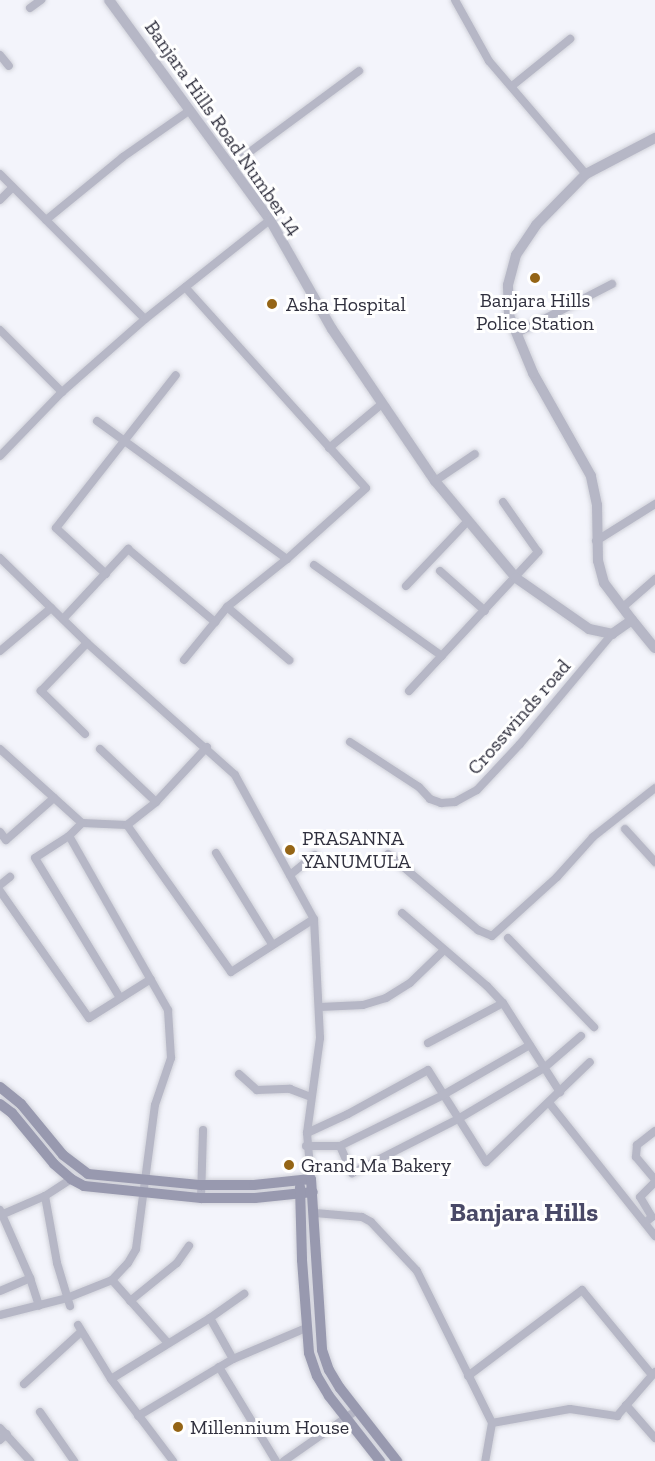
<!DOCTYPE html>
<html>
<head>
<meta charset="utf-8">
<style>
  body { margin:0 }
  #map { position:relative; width:655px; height:1461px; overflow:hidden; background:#f3f4fb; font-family:"Zilla Slab",serif }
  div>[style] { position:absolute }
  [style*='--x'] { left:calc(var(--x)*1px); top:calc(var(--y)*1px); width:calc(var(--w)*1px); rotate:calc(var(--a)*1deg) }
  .roads { filter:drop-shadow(0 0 2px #d0d1d9) drop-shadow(0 0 2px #d0d1d9) }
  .minor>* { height:8px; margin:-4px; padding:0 4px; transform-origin:4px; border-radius:4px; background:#b6b7c6 }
  .tertiary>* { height:10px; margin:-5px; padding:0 5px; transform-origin:5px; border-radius:5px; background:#b6b7c6 }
  .secondary>* { height:10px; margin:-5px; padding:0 5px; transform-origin:5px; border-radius:5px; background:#9899af }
  .dots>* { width:16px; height:16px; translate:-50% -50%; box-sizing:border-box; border:3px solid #fff; border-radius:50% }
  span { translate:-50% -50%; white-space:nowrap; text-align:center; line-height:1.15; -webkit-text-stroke:6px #fff; paint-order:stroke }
  .street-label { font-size:20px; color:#30303e }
  .poi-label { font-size:20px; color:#30303e }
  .left { translate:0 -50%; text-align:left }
  .district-label { font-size:26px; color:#494967; font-weight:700 }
</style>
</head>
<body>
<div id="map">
  <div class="roads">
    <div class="minor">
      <i style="--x:455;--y:0;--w:70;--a:60.9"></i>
      <i style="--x:489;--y:61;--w:149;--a:49.4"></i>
      <i style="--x:30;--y:8;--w:14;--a:-36"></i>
      <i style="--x:0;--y:55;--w:14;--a:51"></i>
      <i style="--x:512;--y:86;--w:75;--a:-39"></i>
      <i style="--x:232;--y:165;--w:158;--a:-36.5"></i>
      <i style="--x:0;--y:174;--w:205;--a:45"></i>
      <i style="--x:0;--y:200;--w:18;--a:-45"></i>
      <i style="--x:46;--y:220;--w:99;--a:-39.3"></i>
      <i style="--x:123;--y:157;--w:82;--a:-35"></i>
      <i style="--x:0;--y:330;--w:88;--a:45"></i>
      <i style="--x:517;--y:333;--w:107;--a:-27.3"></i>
      <i style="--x:97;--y:421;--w:235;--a:36"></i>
      <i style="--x:287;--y:559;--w:106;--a:-41.9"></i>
      <i style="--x:366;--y:488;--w:270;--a:-132"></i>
      <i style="--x:329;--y:448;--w:70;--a:-39.8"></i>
      <i style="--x:0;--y:456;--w:89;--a:-45.9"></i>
      <i style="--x:62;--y:392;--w:111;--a:-41.3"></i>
      <i style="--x:145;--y:319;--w:159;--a:-38.4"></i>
      <i style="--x:435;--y:481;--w:48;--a:-34"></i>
      <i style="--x:596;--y:541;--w:70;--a:-32.1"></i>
      <i style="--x:0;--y:558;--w:122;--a:44.3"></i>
      <i style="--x:87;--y:643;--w:198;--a:41.7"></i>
      <i style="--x:235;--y:775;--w:164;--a:61.3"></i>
      <i style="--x:314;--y:919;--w:119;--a:87.1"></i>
      <i style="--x:320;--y:1038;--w:96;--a:97.8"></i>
      <i style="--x:307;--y:1133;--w:46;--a:85"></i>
      <i style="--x:314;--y:565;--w:157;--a:35.4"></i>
      <i style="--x:440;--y:571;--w:60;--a:41.6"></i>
      <i style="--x:106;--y:574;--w:68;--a:-137.4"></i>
      <i style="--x:56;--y:528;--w:194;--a:-51.9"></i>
      <i style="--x:406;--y:586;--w:90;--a:-46.4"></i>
      <i style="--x:227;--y:607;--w:77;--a:-38.7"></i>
      <i style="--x:623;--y:607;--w:43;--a:-41.2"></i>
      <i style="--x:63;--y:619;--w:96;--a:-47.1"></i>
      <i style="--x:128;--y:549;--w:114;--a:40"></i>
      <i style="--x:215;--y:622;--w:19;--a:-51"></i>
      <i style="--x:227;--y:607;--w:82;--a:40.5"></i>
      <i style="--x:0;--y:651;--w:67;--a:-40.1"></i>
      <i style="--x:184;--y:660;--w:49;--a:-50.8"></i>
      <i style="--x:409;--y:691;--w:190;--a:-47.1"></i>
      <i style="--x:538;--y:552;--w:61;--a:-125"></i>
      <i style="--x:85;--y:734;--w:62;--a:-135.7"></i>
      <i style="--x:41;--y:691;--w:66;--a:-46.2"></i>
      <i style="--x:350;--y:742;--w:82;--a:33.1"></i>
      <i style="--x:419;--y:787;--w:16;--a:47"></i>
      <i style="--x:430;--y:799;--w:12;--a:20"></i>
      <i style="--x:441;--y:803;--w:14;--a:-4"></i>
      <i style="--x:455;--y:802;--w:25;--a:-29"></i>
      <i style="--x:477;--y:790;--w:63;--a:-46.9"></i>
      <i style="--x:520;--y:744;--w:143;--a:-50.1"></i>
      <i style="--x:0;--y:749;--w:110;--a:42.1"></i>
      <i style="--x:82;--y:823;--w:45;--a:2.5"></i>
      <i style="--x:127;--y:825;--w:37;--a:-38"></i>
      <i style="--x:156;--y:802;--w:75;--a:-47.2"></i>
      <i style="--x:100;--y:749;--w:77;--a:43.4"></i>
      <i style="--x:82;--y:823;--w:18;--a:135"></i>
      <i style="--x:69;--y:836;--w:40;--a:147.1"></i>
      <i style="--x:35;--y:858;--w:164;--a:58.7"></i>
      <i style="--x:127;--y:825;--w:180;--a:54.7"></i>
      <i style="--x:231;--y:972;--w:98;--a:-32.6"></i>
      <i style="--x:625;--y:829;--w:45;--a:47.7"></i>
      <i style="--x:0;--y:832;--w:10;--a:53"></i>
      <i style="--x:6;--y:840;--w:64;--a:-41.2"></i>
      <i style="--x:216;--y:853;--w:107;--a:58.4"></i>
      <i style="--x:388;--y:854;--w:118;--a:40.2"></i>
      <i style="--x:478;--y:930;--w:15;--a:23"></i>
      <i style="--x:492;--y:936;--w:88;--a:-42.2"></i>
      <i style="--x:557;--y:877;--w:54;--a:-48"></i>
      <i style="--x:593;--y:837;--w:79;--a:-38.3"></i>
      <i style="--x:290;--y:875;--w:32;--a:-39"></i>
      <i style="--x:0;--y:885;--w:13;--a:-39"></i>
      <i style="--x:0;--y:891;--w:155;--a:55"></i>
      <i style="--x:89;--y:1018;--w:73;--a:-32.2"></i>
      <i style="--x:402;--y:913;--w:112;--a:40.7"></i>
      <i style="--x:487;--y:986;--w:23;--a:47"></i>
      <i style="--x:503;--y:1003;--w:106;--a:57.4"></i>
      <i style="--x:508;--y:938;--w:124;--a:46"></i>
      <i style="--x:320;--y:1007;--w:43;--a:-2.7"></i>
      <i style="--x:363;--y:1005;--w:24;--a:-17"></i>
      <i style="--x:386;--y:998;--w:28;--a:-32"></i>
      <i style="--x:410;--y:983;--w:47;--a:-44.1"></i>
      <i style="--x:428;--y:1043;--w:85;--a:-28.1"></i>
      <i style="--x:239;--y:1074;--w:24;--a:42"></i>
      <i style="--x:257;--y:1090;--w:33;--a:-2"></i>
      <i style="--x:290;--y:1089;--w:22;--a:21"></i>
      <i style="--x:550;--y:1104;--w:169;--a:51.5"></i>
      <i style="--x:655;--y:1131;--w:23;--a:142"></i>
      <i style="--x:637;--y:1145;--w:12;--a:95"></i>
      <i style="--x:636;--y:1157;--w:30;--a:50"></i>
      <i style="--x:307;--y:1133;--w:45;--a:-24.9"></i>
      <i style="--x:348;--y:1114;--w:91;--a:-28.8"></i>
      <i style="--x:428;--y:1070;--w:109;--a:57.8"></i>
      <i style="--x:486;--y:1162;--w:144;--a:-43.9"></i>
      <i style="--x:306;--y:1146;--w:34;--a:0"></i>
      <i style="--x:340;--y:1146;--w:115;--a:-26.3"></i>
      <i style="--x:443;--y:1095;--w:100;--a:-29.9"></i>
      <i style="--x:340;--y:1146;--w:30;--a:66"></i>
      <i style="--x:352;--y:1173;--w:119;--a:-27"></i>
      <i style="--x:458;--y:1119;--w:100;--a:-30.7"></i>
      <i style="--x:544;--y:1068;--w:49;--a:-40.9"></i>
      <i style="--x:45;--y:1196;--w:68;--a:79.8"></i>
      <i style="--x:57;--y:1263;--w:45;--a:73.2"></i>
      <i style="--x:201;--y:1198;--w:68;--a:-88.3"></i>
      <i style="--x:0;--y:1210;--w:74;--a:66.2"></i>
      <i style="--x:30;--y:1278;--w:29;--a:72"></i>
      <i style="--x:315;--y:1213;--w:47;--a:4.9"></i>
      <i style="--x:362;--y:1217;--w:10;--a:29"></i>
      <i style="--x:371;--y:1222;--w:67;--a:46.8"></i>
      <i style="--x:417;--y:1271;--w:169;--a:63.7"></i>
      <i style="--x:492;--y:1423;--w:39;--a:100"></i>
      <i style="--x:1;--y:1215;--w:48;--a:-23.4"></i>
      <i style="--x:45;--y:1196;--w:31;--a:-33"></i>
      <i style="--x:645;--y:1223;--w:9;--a:-41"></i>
      <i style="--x:652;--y:1217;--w:23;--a:-121"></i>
      <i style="--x:640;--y:1197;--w:21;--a:-45"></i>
      <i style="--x:112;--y:1280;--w:84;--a:48.4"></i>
      <i style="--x:0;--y:1291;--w:33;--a:-23"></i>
      <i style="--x:130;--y:1301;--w:60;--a:-39"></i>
      <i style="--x:177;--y:1263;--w:21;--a:-55"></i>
      <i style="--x:0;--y:1315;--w:69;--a:-14.2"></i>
      <i style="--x:67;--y:1298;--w:48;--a:-21.8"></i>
      <i style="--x:112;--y:1280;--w:23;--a:-47"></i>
      <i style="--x:128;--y:1263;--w:16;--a:-60"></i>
      <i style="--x:136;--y:1249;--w:145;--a:-82.5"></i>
      <i style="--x:155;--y:1105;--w:50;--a:-71.2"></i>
      <i style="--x:171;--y:1058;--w:48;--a:-93.6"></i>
      <i style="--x:168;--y:1010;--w:200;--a:-119.6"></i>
      <i style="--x:210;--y:1318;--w:47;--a:60.7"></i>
      <i style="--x:78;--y:1325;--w:63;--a:58.6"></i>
      <i style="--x:111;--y:1379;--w:103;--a:52.9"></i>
      <i style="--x:219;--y:1367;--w:110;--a:58.8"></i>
      <i style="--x:468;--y:1376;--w:143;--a:-37"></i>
      <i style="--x:582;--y:1290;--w:110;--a:50.5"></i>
      <i style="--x:111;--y:1379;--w:116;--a:-31.6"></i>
      <i style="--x:210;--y:1318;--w:42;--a:-35.2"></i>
      <i style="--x:24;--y:1384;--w:77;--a:-42.4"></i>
      <i style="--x:626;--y:1405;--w:44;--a:48.7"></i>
      <i style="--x:40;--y:1412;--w:60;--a:55.2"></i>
      <i style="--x:138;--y:1416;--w:111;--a:-31"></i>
      <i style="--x:233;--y:1359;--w:79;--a:-23"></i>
      <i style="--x:492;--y:1423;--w:79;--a:-10.2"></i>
      <i style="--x:570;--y:1409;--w:48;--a:8.5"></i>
      <i style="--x:617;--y:1416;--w:58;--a:-49.2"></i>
      <i style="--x:0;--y:1428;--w:45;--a:47.7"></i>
      <i style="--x:0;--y:1440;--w:9;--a:-41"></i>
      <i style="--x:284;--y:1461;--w:89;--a:-34.9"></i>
    </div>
    <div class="tertiary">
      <i style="--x:109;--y:0;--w:273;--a:53.8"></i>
      <i style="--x:270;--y:220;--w:125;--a:60.4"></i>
      <i style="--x:332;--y:329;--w:184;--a:55.9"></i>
      <i style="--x:435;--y:481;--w:126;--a:50.1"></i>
      <i style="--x:516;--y:578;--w:89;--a:34.9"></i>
      <i style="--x:589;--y:629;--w:24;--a:12"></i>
      <i style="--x:612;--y:634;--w:24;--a:-35"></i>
      <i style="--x:632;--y:620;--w:36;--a:51"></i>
      <i style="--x:632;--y:620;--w:46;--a:-127.1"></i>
      <i style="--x:604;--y:583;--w:23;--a:-105"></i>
      <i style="--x:598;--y:561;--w:56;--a:-91"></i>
      <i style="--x:597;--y:505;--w:30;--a:-102"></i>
      <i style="--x:591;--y:476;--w:118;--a:-119.4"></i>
      <i style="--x:533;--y:373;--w:63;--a:-112.5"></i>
      <i style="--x:509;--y:315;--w:30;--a:-92"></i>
      <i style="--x:508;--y:285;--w:31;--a:-75"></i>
      <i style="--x:516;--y:255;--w:36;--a:-56"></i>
      <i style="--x:536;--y:225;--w:71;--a:-45.6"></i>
      <i style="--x:586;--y:174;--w:78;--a:-27.6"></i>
    </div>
    <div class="secondary">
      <i style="--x:0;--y:1087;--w:27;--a:39"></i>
      <i style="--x:21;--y:1104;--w:66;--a:50.5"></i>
      <i style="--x:63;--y:1155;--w:31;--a:37"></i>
      <i style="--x:88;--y:1174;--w:114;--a:5.6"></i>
      <i style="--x:201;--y:1185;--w:53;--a:0"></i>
      <i style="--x:254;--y:1185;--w:57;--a:-6"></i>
      <i style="--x:311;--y:1179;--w:171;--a:86.3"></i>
      <i style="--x:322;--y:1350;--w:21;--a:71"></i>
      <i style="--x:329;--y:1370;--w:21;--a:59"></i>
      <i style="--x:340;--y:1388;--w:93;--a:52"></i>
      <i style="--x:0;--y:1104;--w:15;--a:37"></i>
      <i style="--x:12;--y:1113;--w:66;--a:50.5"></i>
      <i style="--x:54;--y:1164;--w:23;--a:41"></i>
      <i style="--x:71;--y:1179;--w:15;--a:28"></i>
      <i style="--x:84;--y:1186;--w:118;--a:5.9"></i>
      <i style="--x:201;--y:1198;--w:54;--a:0"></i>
      <i style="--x:255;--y:1198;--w:58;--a:-5.9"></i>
      <i style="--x:300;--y:1187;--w:73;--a:88.4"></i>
      <i style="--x:302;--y:1260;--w:93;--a:85.7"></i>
      <i style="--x:309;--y:1353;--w:24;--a:71"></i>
      <i style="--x:317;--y:1376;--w:23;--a:59"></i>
      <i style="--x:329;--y:1396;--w:83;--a:51.9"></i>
    </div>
  </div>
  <div class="dots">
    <i style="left:535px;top:278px;background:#956516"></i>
    <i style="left:272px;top:304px;background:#956516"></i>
    <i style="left:290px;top:850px;background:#956516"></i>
    <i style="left:289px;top:1165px;background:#956516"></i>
    <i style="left:178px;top:1427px;background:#956516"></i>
  </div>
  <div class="street-label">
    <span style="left:223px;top:128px;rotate:55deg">Banjara Hills Road Number 14</span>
    <span style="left:519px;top:717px;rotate:-49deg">Crosswinds road</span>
  </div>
  <div class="poi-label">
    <span style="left:535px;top:312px">Banjara Hills<br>Police Station</span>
    <span class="left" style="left:286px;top:304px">Asha Hospital</span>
    <span class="left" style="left:302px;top:850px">PRASANNA<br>YANUMULA</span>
    <span class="left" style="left:301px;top:1165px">Grand Ma Bakery</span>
    <span class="left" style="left:190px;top:1427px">Millennium House</span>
  </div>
  <div class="district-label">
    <span style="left:524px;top:1213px">Banjara Hills</span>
  </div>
</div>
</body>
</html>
